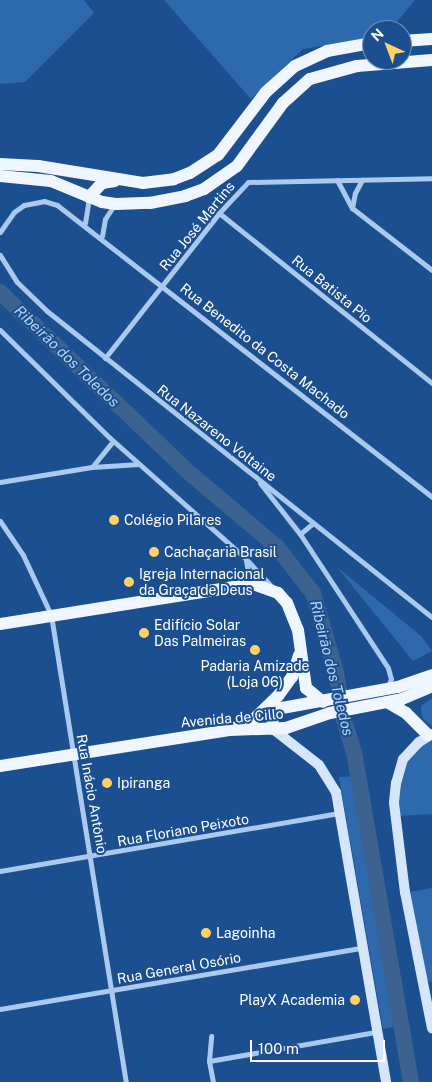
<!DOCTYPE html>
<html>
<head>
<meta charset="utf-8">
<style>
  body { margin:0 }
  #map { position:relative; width:432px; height:1082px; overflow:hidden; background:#1b4f8f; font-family:"Public Sans",sans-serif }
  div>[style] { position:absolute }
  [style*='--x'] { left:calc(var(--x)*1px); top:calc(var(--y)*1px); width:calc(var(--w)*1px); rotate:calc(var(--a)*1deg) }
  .green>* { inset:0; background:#2e69ad }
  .river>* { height:16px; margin:-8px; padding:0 8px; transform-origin:8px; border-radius:8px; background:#3c6290 }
  .minor>* { height:5px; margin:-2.5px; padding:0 2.5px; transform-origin:2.5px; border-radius:2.5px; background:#a9c9ee }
  .secondary>* { height:10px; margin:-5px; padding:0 5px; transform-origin:5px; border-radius:5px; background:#d6e6fa }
  .primary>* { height:12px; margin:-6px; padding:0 6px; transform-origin:6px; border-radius:6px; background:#f0f6ff }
  .dots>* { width:14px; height:14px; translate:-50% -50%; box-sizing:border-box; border:2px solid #1b4f8f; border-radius:50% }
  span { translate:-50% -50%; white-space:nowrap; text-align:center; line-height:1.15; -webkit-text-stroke:4px #1b4f8f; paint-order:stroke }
  .street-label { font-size:14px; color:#fff }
  .poi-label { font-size:14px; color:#fff }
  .left { translate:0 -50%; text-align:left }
  .right { translate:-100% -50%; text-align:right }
  .water-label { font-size:15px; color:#b5d3f5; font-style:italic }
  .north { position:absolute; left:362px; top:20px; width:50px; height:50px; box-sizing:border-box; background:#1b4f8f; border:1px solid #7695bc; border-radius:50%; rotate:317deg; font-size:14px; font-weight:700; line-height:20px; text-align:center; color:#fff }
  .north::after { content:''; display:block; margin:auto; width:18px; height:22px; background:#ffd166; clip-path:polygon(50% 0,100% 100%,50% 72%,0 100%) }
  .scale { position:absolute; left:250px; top:1040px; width:135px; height:22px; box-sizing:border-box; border:2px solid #fff; border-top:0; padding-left:6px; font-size:15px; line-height:18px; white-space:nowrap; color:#fff; -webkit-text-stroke:4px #1b4f8f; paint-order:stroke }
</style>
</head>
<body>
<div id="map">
  <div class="green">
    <i style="clip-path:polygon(0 0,84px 0,94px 13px,25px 82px,0 84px)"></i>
    <i style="clip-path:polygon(164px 0,415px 0,390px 30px,372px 30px,372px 37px,303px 49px,251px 99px)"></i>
    <i style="clip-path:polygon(337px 567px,421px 636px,432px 651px,413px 661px)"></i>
    <i style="clip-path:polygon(432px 698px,432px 726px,423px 719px,421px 711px,421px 706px)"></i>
    <i style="clip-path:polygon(429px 739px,432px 739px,432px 814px,399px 816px,397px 784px,407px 760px)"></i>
    <i style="clip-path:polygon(358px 776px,400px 1025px,383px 1029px,339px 777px)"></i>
    <i style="clip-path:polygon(432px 888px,432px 982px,423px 980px,409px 892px)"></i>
  </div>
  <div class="river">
    <i style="--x:0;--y:292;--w:257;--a:43.7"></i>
    <i style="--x:186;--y:470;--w:119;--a:40.2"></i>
    <i style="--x:277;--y:547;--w:58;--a:52"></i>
    <i style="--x:313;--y:593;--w:82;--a:73.8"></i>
    <i style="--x:336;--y:672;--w:49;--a:80.5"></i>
    <i style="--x:344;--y:720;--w:34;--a:73"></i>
    <i style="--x:354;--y:752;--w:335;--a:80.2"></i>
  </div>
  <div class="minor">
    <i style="--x:337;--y:180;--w:32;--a:62"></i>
    <i style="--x:352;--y:208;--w:101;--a:37.8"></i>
    <i style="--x:352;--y:208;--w:15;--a:-79"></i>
    <i style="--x:355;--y:193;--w:15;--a:-62"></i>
    <i style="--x:219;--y:213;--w:273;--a:38.6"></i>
    <i style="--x:85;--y:223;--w:26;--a:-81"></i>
    <i style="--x:0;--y:232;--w:24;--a:-55"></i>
    <i style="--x:14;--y:212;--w:12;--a:-35"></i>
    <i style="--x:24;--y:205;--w:20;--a:-11"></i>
    <i style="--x:44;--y:201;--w:14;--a:17"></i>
    <i style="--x:57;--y:205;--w:475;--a:37.9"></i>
    <i style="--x:102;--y:236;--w:17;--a:-80"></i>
    <i style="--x:105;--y:219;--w:17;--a:-57"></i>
    <i style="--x:0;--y:255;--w:32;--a:58"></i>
    <i style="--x:17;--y:282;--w:42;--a:44"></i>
    <i style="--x:47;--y:311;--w:492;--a:38.5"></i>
    <i style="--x:0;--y:330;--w:154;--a:44.5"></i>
    <i style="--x:110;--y:438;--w:181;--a:41.6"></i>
    <i style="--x:245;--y:558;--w:40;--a:47"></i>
    <i style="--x:105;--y:358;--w:184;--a:-51.8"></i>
    <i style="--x:219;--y:213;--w:42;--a:-46.9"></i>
    <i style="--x:248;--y:182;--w:184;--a:-1.2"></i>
    <i style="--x:92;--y:467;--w:33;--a:-51"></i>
    <i style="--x:0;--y:482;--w:93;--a:-9.3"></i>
    <i style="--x:92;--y:467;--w:47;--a:-3.7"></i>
    <i style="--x:260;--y:483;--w:65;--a:51.9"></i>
    <i style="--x:300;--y:534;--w:160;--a:56.7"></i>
    <i style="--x:388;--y:668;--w:11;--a:75"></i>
    <i style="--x:391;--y:679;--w:10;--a:114"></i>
    <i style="--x:0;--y:521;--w:41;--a:55.9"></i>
    <i style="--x:23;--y:555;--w:66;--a:65"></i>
    <i style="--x:51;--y:615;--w:473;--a:80.9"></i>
    <i style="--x:300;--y:534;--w:17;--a:-40"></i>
    <i style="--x:240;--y:582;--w:13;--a:-51"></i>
    <i style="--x:248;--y:572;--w:11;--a:-100"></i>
    <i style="--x:0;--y:871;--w:344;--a:-9.7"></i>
    <i style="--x:0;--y:1009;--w:367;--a:-9.6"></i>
    <i style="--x:209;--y:1061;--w:25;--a:-85"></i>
    <i style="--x:213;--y:1082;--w:21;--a:-101"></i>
    <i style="--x:209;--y:1061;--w:169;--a:-9.9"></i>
  </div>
  <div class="secondary">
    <i style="--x:273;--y:729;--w:58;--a:38"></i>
    <i style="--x:319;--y:765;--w:32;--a:58"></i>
    <i style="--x:336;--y:792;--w:294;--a:80.2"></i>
    <i style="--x:432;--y:734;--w:15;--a:148"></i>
    <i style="--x:419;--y:742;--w:23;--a:133"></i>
    <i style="--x:403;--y:759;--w:25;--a:106"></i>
    <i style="--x:396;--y:783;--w:20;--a:96"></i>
    <i style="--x:394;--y:803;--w:90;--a:83"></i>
    <i style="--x:405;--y:892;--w:139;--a:78.8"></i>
  </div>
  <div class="primary">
    <i style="--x:402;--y:41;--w:30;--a:-4"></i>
    <i style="--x:0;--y:164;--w:38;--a:3"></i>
    <i style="--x:38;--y:166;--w:106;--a:9.2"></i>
    <i style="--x:143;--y:183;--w:31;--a:-7"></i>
    <i style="--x:174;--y:179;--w:17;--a:-21"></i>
    <i style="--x:190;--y:173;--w:33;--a:-33"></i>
    <i style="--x:218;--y:155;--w:79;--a:-52.7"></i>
    <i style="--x:266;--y:92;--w:39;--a:-42"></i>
    <i style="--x:295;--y:66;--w:35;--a:-25"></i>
    <i style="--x:327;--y:51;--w:46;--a:-10.1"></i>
    <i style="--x:0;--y:176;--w:51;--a:5.6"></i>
    <i style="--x:51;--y:181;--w:55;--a:22.4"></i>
    <i style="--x:102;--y:202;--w:14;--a:8"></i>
    <i style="--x:116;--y:204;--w:34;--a:-2"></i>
    <i style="--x:150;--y:203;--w:36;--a:-11"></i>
    <i style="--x:185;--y:196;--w:20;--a:-20"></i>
    <i style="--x:204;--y:189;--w:40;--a:-34.9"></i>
    <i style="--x:237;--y:166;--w:78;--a:-53.9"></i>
    <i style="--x:283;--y:103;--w:36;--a:-42"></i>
    <i style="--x:310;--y:79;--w:49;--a:-15.5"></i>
    <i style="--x:357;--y:66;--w:75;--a:-4.6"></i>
    <i style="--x:89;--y:197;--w:19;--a:-47"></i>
    <i style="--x:102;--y:183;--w:13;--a:-9"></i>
    <i style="--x:0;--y:624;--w:256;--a:-9"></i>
    <i style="--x:253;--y:584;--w:27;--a:20"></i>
    <i style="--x:278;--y:593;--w:13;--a:48"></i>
    <i style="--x:287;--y:603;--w:29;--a:68"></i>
    <i style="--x:298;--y:630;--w:59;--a:82.1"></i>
    <i style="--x:306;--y:688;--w:22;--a:39"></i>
    <i style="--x:387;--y:702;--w:22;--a:30"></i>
    <i style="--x:406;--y:713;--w:31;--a:45"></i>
    <i style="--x:234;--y:728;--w:21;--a:-23"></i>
    <i style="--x:253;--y:720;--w:35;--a:-44"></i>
    <i style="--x:278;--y:696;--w:24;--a:-54"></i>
    <i style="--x:292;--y:677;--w:23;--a:-72"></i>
    <i style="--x:273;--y:729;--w:13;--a:-94"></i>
    <i style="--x:272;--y:716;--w:13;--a:-39"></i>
    <i style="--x:282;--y:708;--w:118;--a:-10.3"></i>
    <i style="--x:398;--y:687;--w:36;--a:-19"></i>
    <i style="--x:0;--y:766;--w:232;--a:-8.9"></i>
    <i style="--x:229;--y:730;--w:57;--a:-2"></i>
    <i style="--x:286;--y:728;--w:46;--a:-18.8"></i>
    <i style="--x:330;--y:713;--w:73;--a:-11"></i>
    <i style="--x:402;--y:699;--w:33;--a:-23"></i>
  </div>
  <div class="dots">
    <i style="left:114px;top:520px;background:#ffd166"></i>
    <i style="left:154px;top:552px;background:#ffd166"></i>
    <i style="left:129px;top:582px;background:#ffd166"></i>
    <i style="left:144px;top:633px;background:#ffd166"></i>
    <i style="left:255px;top:650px;background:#ffd166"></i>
    <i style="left:107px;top:783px;background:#ffd166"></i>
    <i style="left:206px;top:933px;background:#ffd166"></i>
    <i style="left:355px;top:1000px;background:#ffd166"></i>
  </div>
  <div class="street-label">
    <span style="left:197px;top:226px;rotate:-51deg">Rua José Martins</span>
    <span style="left:332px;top:289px;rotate:39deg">Rua Batista Pio</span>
    <span style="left:265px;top:351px;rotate:38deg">Rua Benedito da Costa Machado</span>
    <span style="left:217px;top:433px;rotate:38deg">Rua Nazareno Voltaine</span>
    <span style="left:232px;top:718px;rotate:-5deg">Avenida de Cillo</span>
    <span style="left:92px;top:794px;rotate:80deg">Rua Inácio Antônio</span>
    <span style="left:183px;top:830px;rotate:-10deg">Rua Floriano Peixoto</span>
    <span style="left:179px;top:968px;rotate:-10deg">Rua General Osório</span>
  </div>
  <div class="poi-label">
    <span class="left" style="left:124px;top:520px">Colégio Pilares</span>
    <span class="left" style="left:164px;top:552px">Cachaçaria Brasil</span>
    <span class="left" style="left:139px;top:582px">Igreja Internacional<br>da Graça de Deus</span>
    <span class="left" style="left:154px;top:633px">Edifício Solar<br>Das Palmeiras</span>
    <span style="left:255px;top:674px">Padaria Amizade<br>(Loja 06)</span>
    <span class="left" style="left:117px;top:783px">Ipiranga</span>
    <span class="left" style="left:216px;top:933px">Lagoinha</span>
    <span class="right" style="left:345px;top:1000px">PlayX Academia</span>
  </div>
  <div class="water-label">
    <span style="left:67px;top:356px;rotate:44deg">Ribeirão dos Toledos</span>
    <span style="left:332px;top:668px;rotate:76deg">Ribeirão dos Toledos</span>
  </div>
  <div class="north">N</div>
  <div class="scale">100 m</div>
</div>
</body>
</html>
